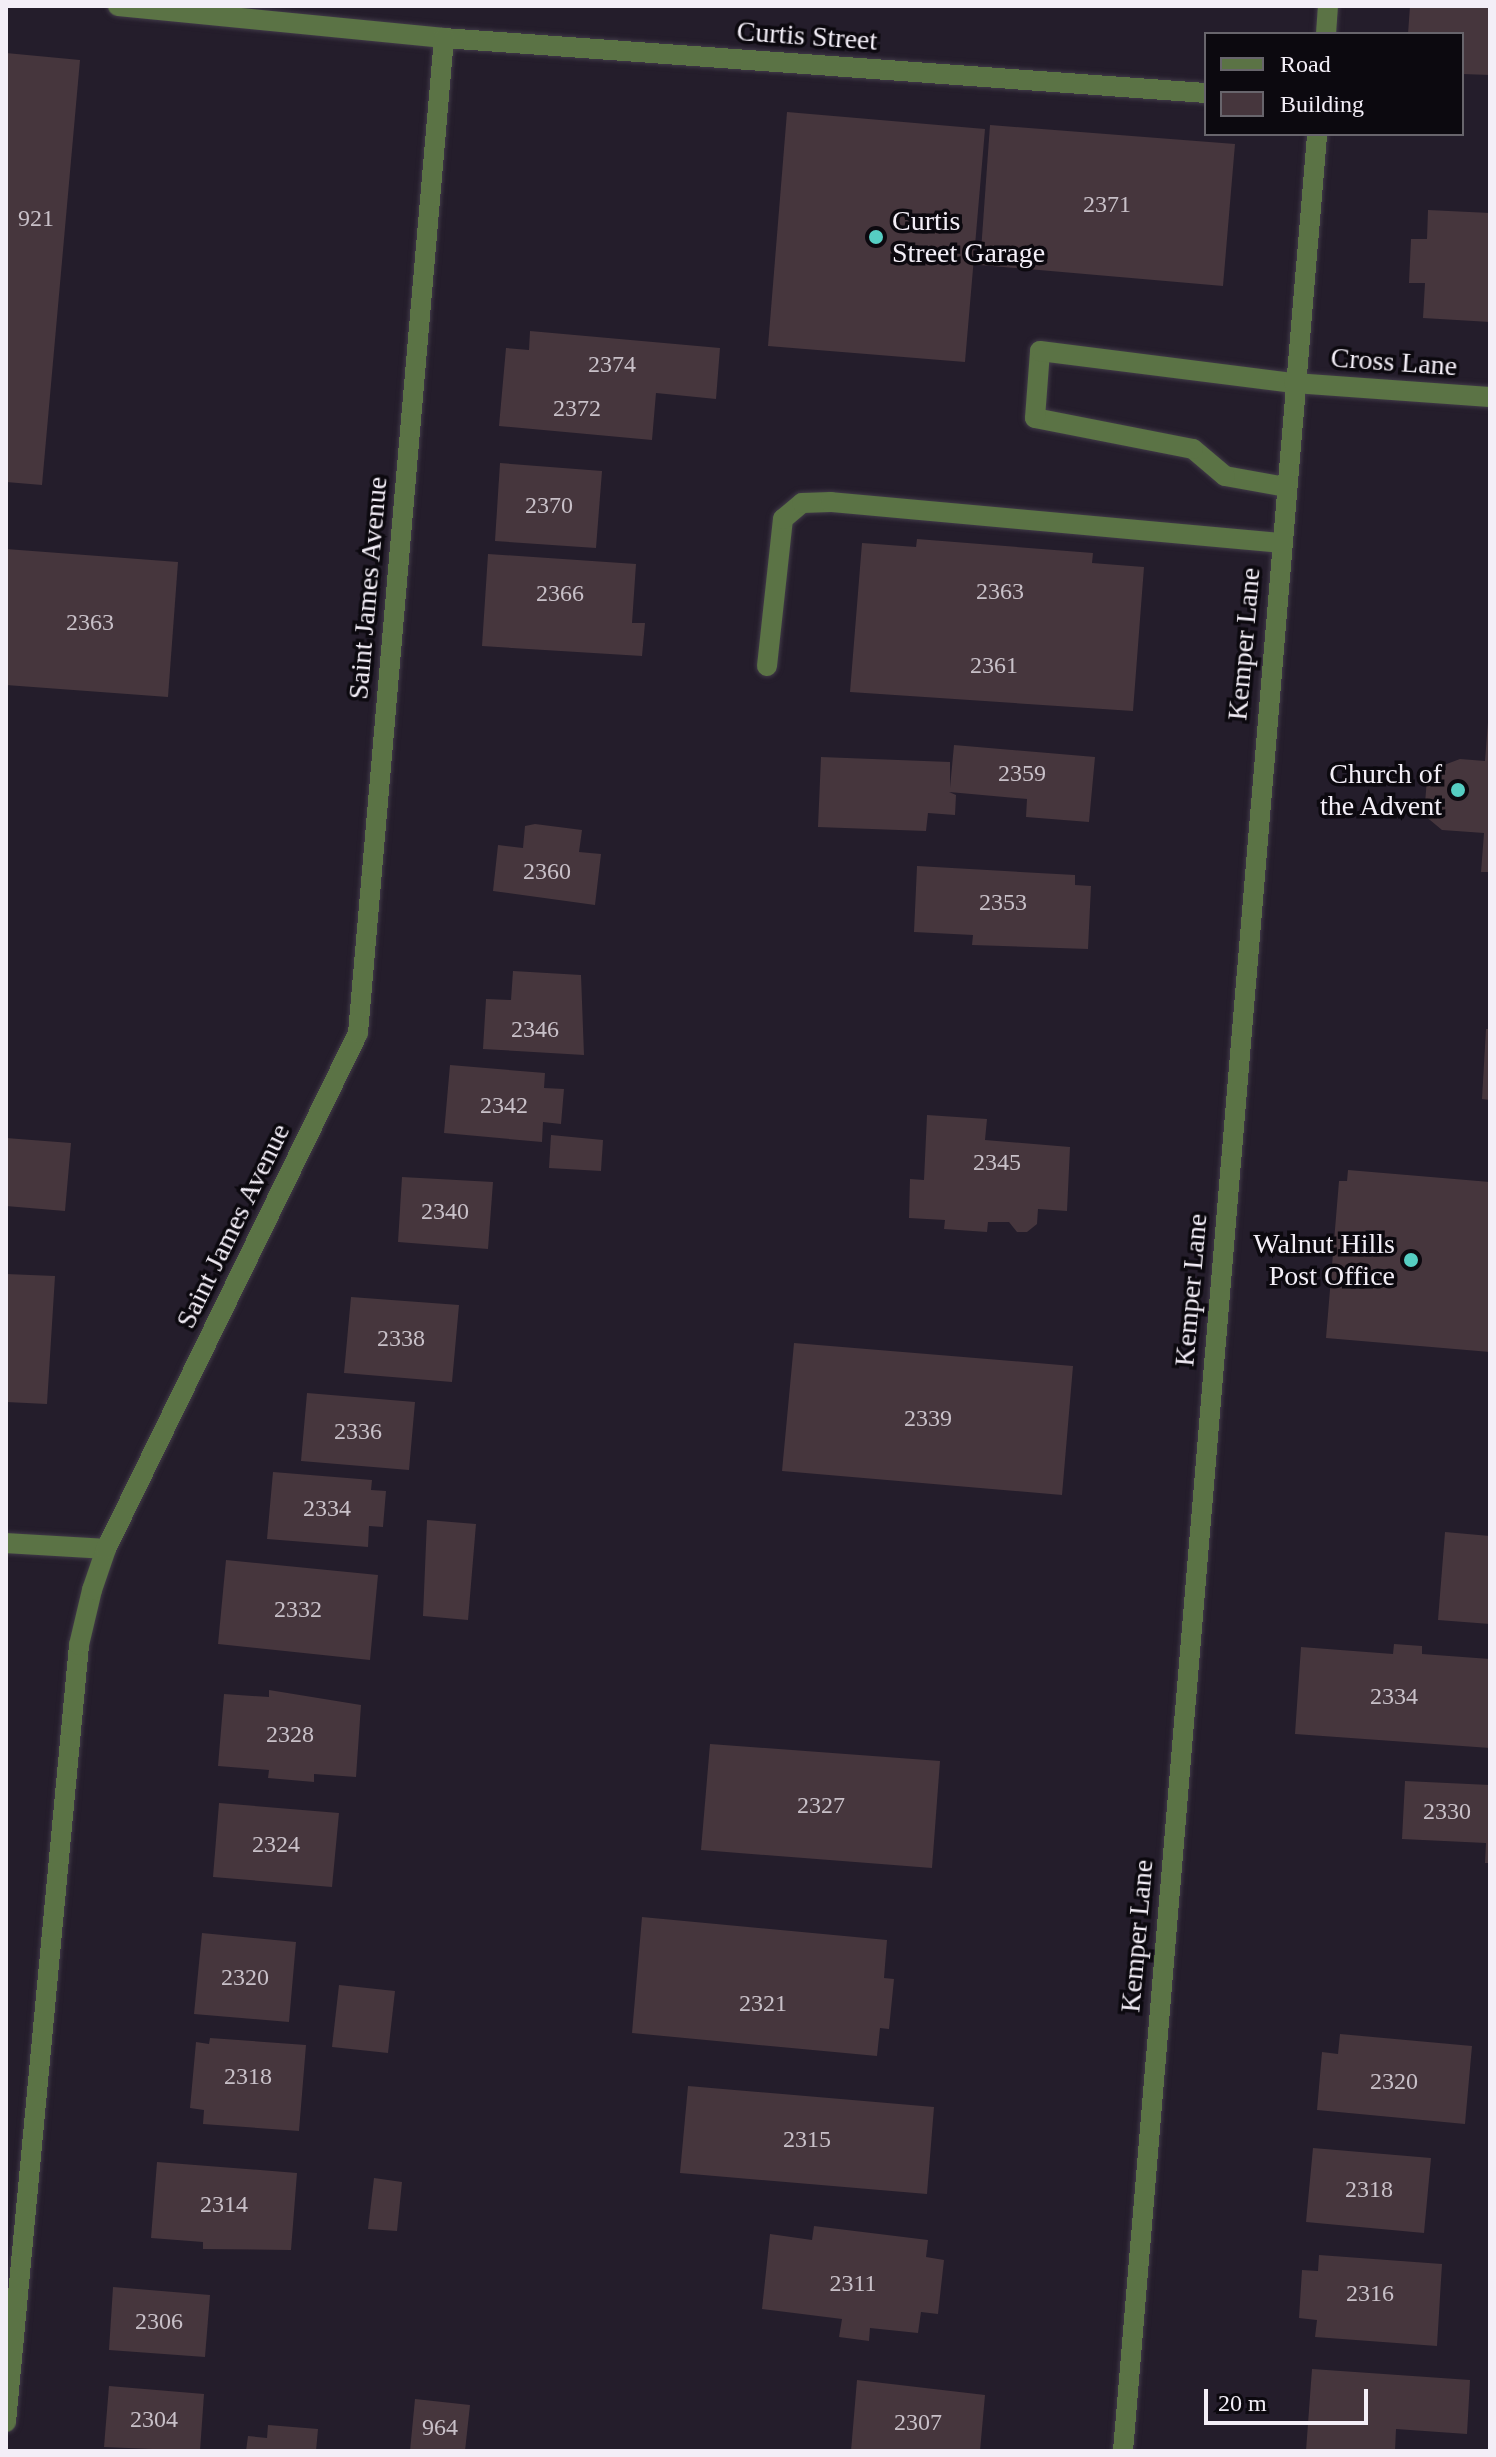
<!DOCTYPE html>
<html>
<head>
<meta charset="utf-8">
<style>
  body { margin:0 }
  #map { position:relative; width:1496px; height:2457px; overflow:hidden; background:#241d2b; font-family:"Times New Roman",serif }
  div>[style] { position:absolute }
  [style*='--x'] { left:calc(var(--x)*1px); top:calc(var(--y)*1px); width:calc(var(--w)*1px); rotate:calc(var(--a)*1deg) }
  .building>* { inset:0; background:#46363d }
  .roads { filter:drop-shadow(0 0 2px #413a48) drop-shadow(0 0 2px #413a48) }
  .minor>* { height:20px; margin:-10px; padding:0 10px; transform-origin:10px; border-radius:10px; background:#5b7345 }
  .dots>* { width:22px; height:22px; translate:-50% -50%; box-sizing:border-box; border:4px solid #0c090f; border-radius:50% }
  span { translate:-50% -50%; white-space:nowrap; text-align:center; line-height:1.15; -webkit-text-stroke:7px #0c090f; paint-order:stroke }
  .number-label { font-size:24px; color:#c8c0c8 }
  .number-label span { -webkit-text-stroke-width:0 }
  .street-label { font-size:28px; color:#f3eef7 }
  .poi-label { font-size:28px; color:#f3eef7 }
  .left { translate:0 -50%; text-align:left }
  .right { translate:-100% -50%; text-align:right }
  .frame { position:absolute; inset:0; border:8px solid #f3eef7; pointer-events:none }
  .legend { position:absolute; left:1204px; top:32px; width:260px; height:104px; box-sizing:border-box; background:#0c090f; border:2px solid #68656c; margin:0; padding:10px 14px; list-style:none; font-size:24px; color:#f3eef7 }
  .legend li { display:flex; align-items:center; gap:16px; height:40px }
  .legend b { width:40px; border:2px solid #68656c }
  .scale { position:absolute; left:1204px; top:2389px; width:164px; height:36px; box-sizing:border-box; border:4px solid #f3eef7; border-top:0; padding-left:10px; font-size:24px; line-height:28px; white-space:nowrap; color:#f3eef7; -webkit-text-stroke:6px #0c090f; paint-order:stroke }
</style>
</head>
<body>
<div id="map">
  <div class="building">
    <i style="clip-path:polygon(1410px 6px,1490px 6px,1490px 75px,1462px 74px,1462px 34px,1408px 34px)"></i>
    <i style="clip-path:polygon(6px 53px,80px 60px,42px 485px,6px 482px)"></i>
    <i style="clip-path:polygon(787px 112px,985px 129px,965px 362px,768px 346px)"></i>
    <i style="clip-path:polygon(990px 125px,1235px 144px,1223px 286px,980px 265px)"></i>
    <i style="clip-path:polygon(1428px 210px,1490px 213px,1490px 322px,1423px 318px,1425px 283px,1409px 283px,1411px 239px,1427px 239px)"></i>
    <i style="clip-path:polygon(530px 331px,720px 348px,716px 399px,656px 393px,652px 440px,499px 426px,506px 348px,529px 350px)"></i>
    <i style="clip-path:polygon(500px 463px,602px 471px,596px 548px,495px 541px)"></i>
    <i style="clip-path:polygon(917px 539px,1093px 553px,1092px 563px,1144px 567px,1133px 711px,850px 692px,862px 543px,916px 547px)"></i>
    <i style="clip-path:polygon(6px 549px,178px 562px,168px 697px,6px 685px)"></i>
    <i style="clip-path:polygon(488px 554px,636px 564px,632px 623px,645px 623px,642px 656px,482px 646px)"></i>
    <i style="clip-path:polygon(1488px 722px,1490px 722px,1490px 872px,1481px 872px,1484px 833px,1442px 830px,1424px 815px,1427px 779px,1436px 768px,1460px 759px,1485px 761px)"></i>
    <i style="clip-path:polygon(954px 745px,1095px 757px,1089px 822px,1026px 817px,1027px 799px,949px 792px,956px 795px,955px 815px,928px 813px,926px 831px,818px 827px,821px 757px,950px 762px,950px 788px)"></i>
    <i style="clip-path:polygon(535px 824px,582px 830px,579px 852px,601px 854px,595px 905px,493px 891px,498px 845px,523px 848px,525px 826px)"></i>
    <i style="clip-path:polygon(917px 866px,1075px 875px,1075px 885px,1091px 886px,1088px 949px,972px 945px,973px 935px,914px 932px)"></i>
    <i style="clip-path:polygon(513px 971px,581px 975px,584px 1055px,483px 1049px,486px 999px,511px 1000px)"></i>
    <i style="clip-path:polygon(1486px 1029px,1490px 1029px,1490px 1100px,1482px 1099px)"></i>
    <i style="clip-path:polygon(450px 1065px,545px 1073px,544px 1088px,564px 1089px,561px 1124px,543px 1122px,542px 1142px,444px 1133px)"></i>
    <i style="clip-path:polygon(927px 1115px,987px 1119px,985px 1140px,1070px 1147px,1067px 1211px,1038px 1209px,1037px 1224px,1027px 1232px,1017px 1232px,1009px 1222px,988px 1222px,987px 1232px,944px 1229px,945px 1220px,909px 1218px,910px 1179px,924px 1180px)"></i>
    <i style="clip-path:polygon(551px 1135px,603px 1140px,601px 1171px,549px 1168px)"></i>
    <i style="clip-path:polygon(6px 1138px,71px 1143px,65px 1211px,6px 1206px)"></i>
    <i style="clip-path:polygon(1348px 1170px,1490px 1182px,1490px 1352px,1326px 1338px,1339px 1181px,1347px 1181px)"></i>
    <i style="clip-path:polygon(402px 1177px,493px 1182px,488px 1249px,398px 1242px)"></i>
    <i style="clip-path:polygon(6px 1274px,55px 1276px,47px 1404px,6px 1402px)"></i>
    <i style="clip-path:polygon(351px 1297px,459px 1305px,452px 1382px,344px 1373px)"></i>
    <i style="clip-path:polygon(794px 1343px,1073px 1366px,1062px 1495px,782px 1471px)"></i>
    <i style="clip-path:polygon(307px 1393px,415px 1402px,409px 1470px,301px 1461px)"></i>
    <i style="clip-path:polygon(273px 1472px,372px 1480px,371px 1490px,386px 1491px,383px 1527px,369px 1526px,368px 1547px,267px 1539px)"></i>
    <i style="clip-path:polygon(427px 1520px,476px 1524px,468px 1620px,423px 1616px)"></i>
    <i style="clip-path:polygon(1445px 1532px,1490px 1536px,1490px 1624px,1438px 1620px)"></i>
    <i style="clip-path:polygon(226px 1560px,378px 1575px,370px 1660px,218px 1644px)"></i>
    <i style="clip-path:polygon(1394px 1644px,1422px 1646px,1422px 1654px,1490px 1659px,1490px 1748px,1295px 1734px,1301px 1647px,1393px 1654px)"></i>
    <i style="clip-path:polygon(269px 1690px,361px 1705px,356px 1777px,314px 1774px,314px 1782px,268px 1778px,269px 1770px,218px 1766px,224px 1694px,269px 1697px)"></i>
    <i style="clip-path:polygon(710px 1744px,940px 1761px,932px 1868px,701px 1850px)"></i>
    <i style="clip-path:polygon(1405px 1781px,1490px 1785px,1490px 1863px,1485px 1863px,1486px 1843px,1402px 1839px)"></i>
    <i style="clip-path:polygon(219px 1803px,339px 1813px,332px 1887px,213px 1877px)"></i>
    <i style="clip-path:polygon(642px 1917px,887px 1940px,884px 1978px,894px 1979px,889px 2029px,880px 2028px,877px 2056px,632px 2033px)"></i>
    <i style="clip-path:polygon(202px 1933px,296px 1942px,289px 2022px,194px 2014px)"></i>
    <i style="clip-path:polygon(339px 1985px,395px 1991px,388px 2053px,332px 2047px)"></i>
    <i style="clip-path:polygon(1340px 2034px,1472px 2046px,1465px 2124px,1317px 2110px,1322px 2052px,1338px 2054px)"></i>
    <i style="clip-path:polygon(210px 2038px,306px 2045px,299px 2131px,203px 2124px,204px 2110px,190px 2108px,196px 2042px,209px 2044px)"></i>
    <i style="clip-path:polygon(688px 2086px,934px 2107px,927px 2194px,680px 2173px)"></i>
    <i style="clip-path:polygon(1313px 2148px,1431px 2158px,1424px 2233px,1306px 2222px)"></i>
    <i style="clip-path:polygon(157px 2162px,297px 2173px,291px 2250px,203px 2249px,203px 2242px,151px 2238px)"></i>
    <i style="clip-path:polygon(374px 2178px,402px 2182px,397px 2231px,368px 2229px)"></i>
    <i style="clip-path:polygon(814px 2226px,928px 2240px,926px 2257px,944px 2260px,938px 2314px,921px 2312px,918px 2333px,870px 2328px,869px 2341px,839px 2337px,842px 2319px,762px 2309px,770px 2234px,812px 2240px)"></i>
    <i style="clip-path:polygon(1319px 2255px,1442px 2264px,1437px 2346px,1315px 2337px,1317px 2320px,1299px 2318px,1302px 2270px,1318px 2271px)"></i>
    <i style="clip-path:polygon(113px 2287px,210px 2295px,205px 2357px,109px 2350px)"></i>
    <i style="clip-path:polygon(1312px 2369px,1470px 2380px,1467px 2434px,1396px 2429px,1395px 2451px,1306px 2451px)"></i>
    <i style="clip-path:polygon(857px 2380px,985px 2395px,980px 2451px,851px 2451px)"></i>
    <i style="clip-path:polygon(109px 2386px,204px 2394px,200px 2451px,104px 2447px)"></i>
    <i style="clip-path:polygon(415px 2399px,470px 2405px,465px 2451px,410px 2451px)"></i>
    <i style="clip-path:polygon(268px 2425px,318px 2429px,316px 2451px,246px 2451px,248px 2436px,267px 2438px)"></i>
  </div>
  <div class="roads">
    <div class="minor">
      <i style="--x:118;--y:6;--w:328;--a:5.6"></i>
      <i style="--x:444;--y:38;--w:764;--a:4.13"></i>
      <i style="--x:1326;--y:34;--w:28;--a:-86"></i>
      <i style="--x:1286;--y:487;--w:62;--a:-169.8"></i>
      <i style="--x:1225;--y:476;--w:42;--a:-139.8"></i>
      <i style="--x:1193;--y:449;--w:161;--a:-168.9"></i>
      <i style="--x:1035;--y:418;--w:67;--a:-85.7"></i>
      <i style="--x:1040;--y:351;--w:256;--a:7.2"></i>
      <i style="--x:1294;--y:383;--w:196;--a:4.1"></i>
      <i style="--x:767;--y:666;--w:148;--a:-83.8"></i>
      <i style="--x:783;--y:519;--w:25;--a:-40"></i>
      <i style="--x:802;--y:503;--w:29;--a:-2"></i>
      <i style="--x:831;--y:502;--w:452;--a:5.2"></i>
      <i style="--x:6;--y:1543;--w:100;--a:3.4"></i>
      <i style="--x:6;--y:2422;--w:780;--a:-84.63"></i>
      <i style="--x:79;--y:1645;--w:57;--a:-76.7"></i>
      <i style="--x:92;--y:1590;--w:43;--a:-71.1"></i>
      <i style="--x:106;--y:1549;--w:574;--a:-63.97"></i>
      <i style="--x:358;--y:1033;--w:999;--a:-85.06"></i>
      <i style="--x:1123;--y:2451;--w:2325;--a:-85.21"></i>
    </div>
  </div>
  <div class="dots">
    <i style="left:876px;top:237px;background:#56cec3"></i>
    <i style="left:1458px;top:790px;background:#56cec3"></i>
    <i style="left:1411px;top:1260px;background:#56cec3"></i>
  </div>
  <div class="number-label">
    <span style="left:1107px;top:205px">2371</span>
    <span style="left:36px;top:219px">921</span>
    <span style="left:612px;top:365px">2374</span>
    <span style="left:577px;top:409px">2372</span>
    <span style="left:549px;top:506px">2370</span>
    <span style="left:1000px;top:592px">2363</span>
    <span style="left:560px;top:594px">2366</span>
    <span style="left:90px;top:623px">2363</span>
    <span style="left:994px;top:666px">2361</span>
    <span style="left:1022px;top:774px">2359</span>
    <span style="left:547px;top:872px">2360</span>
    <span style="left:1003px;top:903px">2353</span>
    <span style="left:535px;top:1030px">2346</span>
    <span style="left:504px;top:1106px">2342</span>
    <span style="left:997px;top:1163px">2345</span>
    <span style="left:445px;top:1212px">2340</span>
    <span style="left:401px;top:1339px">2338</span>
    <span style="left:928px;top:1419px">2339</span>
    <span style="left:358px;top:1432px">2336</span>
    <span style="left:327px;top:1509px">2334</span>
    <span style="left:298px;top:1610px">2332</span>
    <span style="left:1394px;top:1697px">2334</span>
    <span style="left:290px;top:1735px">2328</span>
    <span style="left:821px;top:1806px">2327</span>
    <span style="left:1447px;top:1812px">2330</span>
    <span style="left:276px;top:1845px">2324</span>
    <span style="left:245px;top:1978px">2320</span>
    <span style="left:763px;top:2004px">2321</span>
    <span style="left:248px;top:2077px">2318</span>
    <span style="left:1394px;top:2082px">2320</span>
    <span style="left:807px;top:2140px">2315</span>
    <span style="left:1369px;top:2190px">2318</span>
    <span style="left:224px;top:2205px">2314</span>
    <span style="left:853px;top:2284px">2311</span>
    <span style="left:1370px;top:2294px">2316</span>
    <span style="left:159px;top:2322px">2306</span>
    <span style="left:154px;top:2420px">2304</span>
    <span style="left:918px;top:2423px">2307</span>
    <span style="left:440px;top:2428px">964</span>
  </div>
  <div class="street-label">
    <span style="left:807px;top:36px;rotate:4deg">Curtis Street</span>
    <span style="left:1394px;top:362px;rotate:4deg">Cross Lane</span>
    <span style="left:368px;top:588px;rotate:-85deg">Saint James Avenue</span>
    <span style="left:1244px;top:644px;rotate:-85deg">Kemper Lane</span>
    <span style="left:233px;top:1226px;rotate:-64deg">Saint James Avenue</span>
    <span style="left:1191px;top:1290px;rotate:-85deg">Kemper Lane</span>
    <span style="left:1137px;top:1936px;rotate:-85deg">Kemper Lane</span>
  </div>
  <div class="poi-label">
    <span class="left" style="left:892px;top:237px">Curtis<br>Street Garage</span>
    <span class="right" style="left:1442px;top:790px">Church of<br>the Advent</span>
    <span class="right" style="left:1395px;top:1260px">Walnut Hills<br>Post Office</span>
  </div>
  <div class="frame"></div>
  <ul class="legend">
  <li><b style="height:10px;background:#5b7345"></b>Road</li>
  <li><b style="height:22px;background:#46363d"></b>Building</li>
  </ul>
  <div class="scale">20 m</div>
</div>
</body>
</html>
